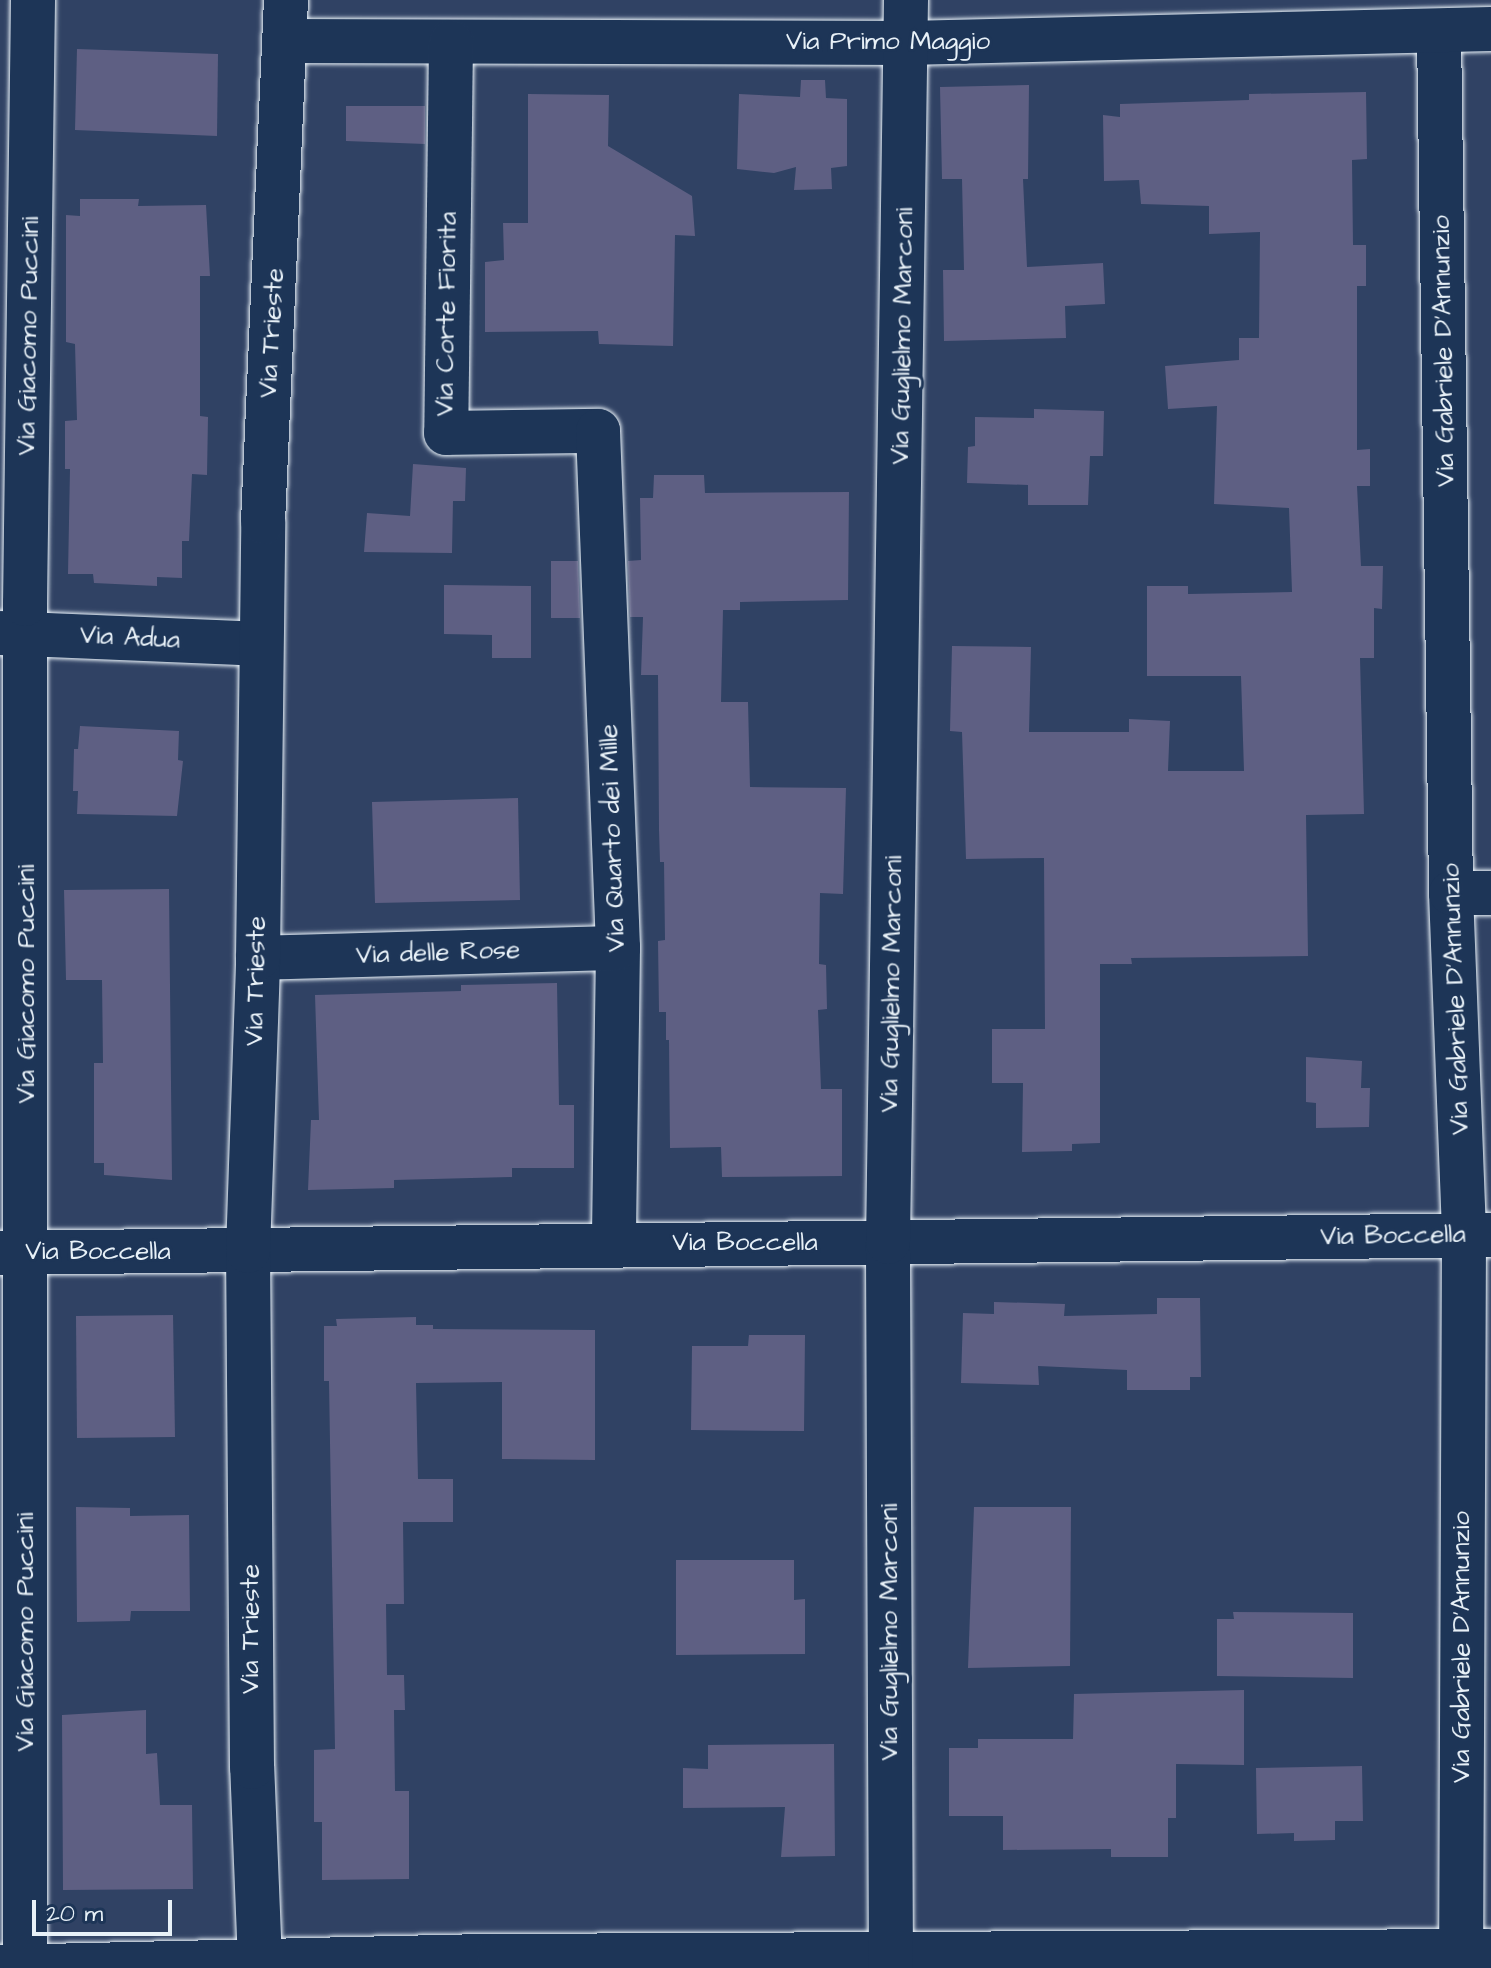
<!DOCTYPE html>
<html>
<head>
<meta charset="utf-8">
<style>
  body { margin:0 }
  #map { position:relative; width:1491px; height:1968px; overflow:hidden; background:#304264; font-family:"Architects Daughter",sans-serif }
  div>[style] { position:absolute }
  [style*='--x'] { left:calc(var(--x)*1px); top:calc(var(--y)*1px); width:calc(var(--w)*1px); rotate:calc(var(--a)*1deg) }
  .building>* { inset:0; background:#5e5f83 }
  .roads { filter:drop-shadow(0 0 2px #e8f1f8) drop-shadow(0 0 2px #e8f1f8) }
  .minor>* { height:44px; margin:-22px; padding:0 22px; transform-origin:22px; border-radius:22px; background:#1d3557 }
  span { translate:-50% -50%; white-space:nowrap; text-align:center; line-height:1.15; -webkit-text-stroke:6px #1d3557; paint-order:stroke }
  .street-label { font-size:26px; color:#e8f1f8 }
  .scale { position:absolute; left:32px; top:1900px; width:140px; height:36px; box-sizing:border-box; border:4px solid #e8f1f8; border-top:0; padding-left:10px; font-size:24px; line-height:28px; white-space:nowrap; color:#e8f1f8; -webkit-text-stroke:6px #1d3557; paint-order:stroke }
</style>
</head>
<body>
<div id="map">
  <div class="building">
    <i style="clip-path:polygon(77px 49px,218px 54px,217px 136px,75px 130px)"></i>
    <i style="clip-path:polygon(801px 80px,825px 80px,826px 98px,847px 99px,847px 166px,831px 168px,832px 189px,794px 190px,796px 167px,774px 173px,737px 169px,739px 94px,800px 97px)"></i>
    <i style="clip-path:polygon(1029px 85px,1028px 179px,1023px 179px,1027px 267px,1103px 263px,1105px 304px,1065px 306px,1066px 338px,944px 341px,943px 270px,964px 270px,962px 179px,942px 179px,940px 87px)"></i>
    <i style="clip-path:polygon(1366px 92px,1367px 159px,1352px 160px,1353px 245px,1366px 245px,1366px 286px,1357px 286px,1357px 450px,1370px 449px,1370px 486px,1357px 486px,1361px 566px,1383px 566px,1382px 609px,1374px 608px,1374px 658px,1360px 658px,1364px 814px,1306px 815px,1308px 956px,1131px 958px,1132px 964px,1100px 964px,1100px 1143px,1072px 1144px,1072px 1151px,1022px 1152px,1023px 1083px,992px 1083px,992px 1029px,1045px 1029px,1044px 858px,966px 859px,962px 732px,950px 731px,952px 646px,1031px 647px,1029px 732px,1129px 732px,1129px 719px,1170px 721px,1168px 771px,1244px 771px,1241px 676px,1147px 676px,1147px 586px,1188px 586px,1188px 594px,1292px 592px,1289px 508px,1214px 504px,1217px 406px,1168px 409px,1165px 366px,1239px 360px,1239px 338px,1259px 338px,1260px 232px,1209px 234px,1209px 206px,1141px 204px,1139px 180px,1104px 181px,1103px 115px,1120px 117px,1120px 104px,1249px 100px,1249px 94px)"></i>
    <i style="clip-path:polygon(528px 94px,609px 95px,608px 146px,692px 196px,695px 236px,675px 235px,673px 346px,599px 344px,598px 331px,485px 332px,485px 262px,504px 260px,503px 223px,528px 223px)"></i>
    <i style="clip-path:polygon(346px 106px,425px 106px,425px 144px,346px 141px)"></i>
    <i style="clip-path:polygon(80px 199px,139px 199px,138px 206px,206px 205px,210px 276px,200px 276px,200px 416px,208px 417px,207px 475px,192px 474px,189px 541px,182px 541px,182px 578px,157px 577px,157px 586px,94px 583px,93px 574px,68px 574px,70px 469px,65px 469px,65px 421px,77px 420px,75px 344px,66px 342px,66px 215px,80px 216px)"></i>
    <i style="clip-path:polygon(1034px 409px,1104px 411px,1103px 456px,1090px 456px,1088px 505px,1028px 505px,1028px 485px,967px 483px,968px 447px,975px 446px,975px 417px,1034px 418px)"></i>
    <i style="clip-path:polygon(413px 464px,466px 468px,465px 501px,453px 501px,452px 553px,364px 552px,367px 513px,410px 516px)"></i>
    <i style="clip-path:polygon(654px 475px,704px 475px,705px 493px,849px 492px,848px 600px,740px 602px,740px 610px,723px 610px,721px 702px,748px 702px,750px 787px,846px 788px,843px 894px,820px 893px,819px 964px,826px 965px,827px 1009px,818px 1010px,821px 1089px,842px 1089px,842px 1176px,722px 1177px,721px 1147px,670px 1148px,669px 1040px,666px 1040px,666px 1012px,659px 1012px,658px 941px,665px 940px,664px 862px,660px 862px,659px 830px,658px 675px,641px 675px,643px 617px,630px 617px,628px 561px,641px 560px,640px 498px,653px 498px)"></i>
    <i style="clip-path:polygon(551px 561px,578px 561px,580px 618px,551px 618px)"></i>
    <i style="clip-path:polygon(444px 585px,531px 586px,531px 658px,492px 658px,492px 635px,444px 634px)"></i>
    <i style="clip-path:polygon(80px 726px,179px 731px,178px 760px,183px 761px,177px 816px,77px 814px,78px 791px,73px 791px,74px 749px,78px 749px)"></i>
    <i style="clip-path:polygon(518px 798px,520px 900px,375px 903px,372px 802px)"></i>
    <i style="clip-path:polygon(169px 889px,172px 1180px,104px 1175px,104px 1163px,94px 1163px,94px 1063px,103px 1063px,102px 980px,66px 980px,64px 890px)"></i>
    <i style="clip-path:polygon(557px 983px,559px 1105px,574px 1105px,574px 1168px,512px 1168px,512px 1177px,394px 1180px,394px 1188px,308px 1190px,311px 1120px,319px 1120px,315px 995px,461px 991px,461px 985px)"></i>
    <i style="clip-path:polygon(1306px 1057px,1362px 1061px,1361px 1088px,1370px 1088px,1369px 1127px,1316px 1128px,1316px 1103px,1306px 1102px)"></i>
    <i style="clip-path:polygon(1157px 1298px,1200px 1298px,1201px 1377px,1190px 1377px,1190px 1390px,1127px 1390px,1127px 1370px,1038px 1366px,1039px 1385px,961px 1383px,963px 1313px,994px 1314px,994px 1302px,1065px 1304px,1064px 1316px,1157px 1314px)"></i>
    <i style="clip-path:polygon(173px 1315px,175px 1437px,77px 1438px,76px 1316px)"></i>
    <i style="clip-path:polygon(416px 1317px,416px 1325px,433px 1325px,433px 1329px,595px 1330px,595px 1460px,502px 1459px,502px 1382px,416px 1383px,418px 1479px,453px 1479px,453px 1522px,403px 1522px,404px 1604px,386px 1604px,387px 1675px,404px 1675px,405px 1710px,394px 1710px,395px 1791px,409px 1791px,409px 1879px,322px 1880px,322px 1822px,314px 1822px,314px 1750px,335px 1749px,329px 1381px,324px 1381px,324px 1326px,337px 1326px,336px 1319px)"></i>
    <i style="clip-path:polygon(749px 1335px,805px 1335px,804px 1431px,691px 1430px,692px 1346px,748px 1346px)"></i>
    <i style="clip-path:polygon(76px 1507px,130px 1508px,130px 1516px,189px 1515px,190px 1611px,131px 1611px,130px 1621px,77px 1622px)"></i>
    <i style="clip-path:polygon(974px 1507px,1071px 1507px,1070px 1666px,968px 1668px)"></i>
    <i style="clip-path:polygon(676px 1560px,794px 1560px,794px 1600px,805px 1599px,805px 1654px,676px 1655px)"></i>
    <i style="clip-path:polygon(1233px 1612px,1353px 1613px,1353px 1678px,1217px 1676px,1217px 1619px,1234px 1619px)"></i>
    <i style="clip-path:polygon(1244px 1690px,1244px 1765px,1176px 1764px,1176px 1818px,1168px 1818px,1168px 1857px,1111px 1857px,1111px 1849px,1003px 1850px,1003px 1816px,949px 1816px,949px 1748px,978px 1748px,978px 1739px,1073px 1739px,1074px 1694px)"></i>
    <i style="clip-path:polygon(146px 1710px,146px 1754px,157px 1753px,160px 1805px,192px 1805px,193px 1889px,63px 1890px,62px 1715px)"></i>
    <i style="clip-path:polygon(834px 1744px,835px 1856px,781px 1857px,785px 1807px,683px 1808px,683px 1768px,708px 1769px,708px 1745px)"></i>
    <i style="clip-path:polygon(1362px 1766px,1363px 1821px,1335px 1821px,1335px 1840px,1294px 1841px,1294px 1833px,1257px 1834px,1256px 1768px)"></i>
  </div>
  <div class="roads">
    <div class="minor">
      <i style="--x:1439;--y:31;--w:862;--a:89.2"></i>
      <i style="--x:1451;--y:893;--w:343;--a:87.8"></i>
      <i style="--x:1464;--y:1236;--w:732;--a:90.23"></i>
      <i style="--x:284;--y:41;--w:623;--a:0.18"></i>
      <i style="--x:907;--y:43;--w:584;--a:-1.37"></i>
      <i style="--x:451;--y:42;--w:391;--a:90.7"></i>
      <i style="--x:446;--y:433;--w:152;--a:-0.8"></i>
      <i style="--x:598;--y:431;--w:517;--a:87.78"></i>
      <i style="--x:618;--y:948;--w:296;--a:90.8"></i>
      <i style="--x:0;--y:633;--w:260;--a:2.4"></i>
      <i style="--x:1451;--y:893;--w:40;--a:0"></i>
      <i style="--x:258;--y:958;--w:360;--a:-1.6"></i>
      <i style="--x:0;--y:1253;--w:1491;--a:-0.69"></i>
      <i style="--x:260;--y:1962;--w:195;--a:-92.3"></i>
      <i style="--x:252;--y:1767;--w:516;--a:-90.44"></i>
      <i style="--x:248;--y:1251;--w:293;--a:-88"></i>
      <i style="--x:258;--y:958;--w:436;--a:-89.3"></i>
      <i style="--x:263;--y:522;--w:523;--a:-87.48"></i>
      <i style="--x:0;--y:1967;--w:499;--a:-1.3"></i>
      <i style="--x:499;--y:1956;--w:990;--a:-0.29"></i>
      <i style="--x:25;--y:1967;--w:1363;--a:-90"></i>
      <i style="--x:25;--y:604;--w:604;--a:-89.24"></i>
      <i style="--x:891;--y:1968;--w:726;--a:-90.24"></i>
      <i style="--x:888;--y:1242;--w:1242;--a:-89.17"></i>
    </div>
  </div>
  <div class="street-label">
    <span style="left:888px;top:42px">Via Primo Maggio</span>
    <span style="left:447px;top:314px;rotate:-89deg">Via Corte Fiorita</span>
    <span style="left:272px;top:333px;rotate:-87deg">Via Trieste</span>
    <span style="left:29px;top:336px;rotate:-89deg">Via Giacomo Puccini</span>
    <span style="left:903px;top:336px;rotate:-89deg">Via Guglielmo Marconi</span>
    <span style="left:1444px;top:351px;rotate:-91deg">Via Gabriele D'Annunzio</span>
    <span style="left:130px;top:638px;rotate:3deg">Via Adua</span>
    <span style="left:613px;top:838px;rotate:-92deg">Via Quarto dei Mille</span>
    <span style="left:438px;top:953px;rotate:-2deg">Via delle Rose</span>
    <span style="left:256px;top:981px;rotate:-89deg">Via Trieste</span>
    <span style="left:27px;top:984px;rotate:-90deg">Via Giacomo Puccini</span>
    <span style="left:892px;top:984px;rotate:-89deg">Via Guglielmo Marconi</span>
    <span style="left:1456px;top:999px;rotate:-92deg">Via Gabriele D'Annunzio</span>
    <span style="left:1393px;top:1236px;rotate:-1deg">Via Boccella</span>
    <span style="left:745px;top:1243px">Via Boccella</span>
    <span style="left:98px;top:1252px">Via Boccella</span>
    <span style="left:251px;top:1629px;rotate:-90deg">Via Trieste</span>
    <span style="left:26px;top:1632px;rotate:-90deg">Via Giacomo Puccini</span>
    <span style="left:890px;top:1632px;rotate:-90deg">Via Guglielmo Marconi</span>
    <span style="left:1462px;top:1647px;rotate:-90deg">Via Gabriele D'Annunzio</span>
  </div>
  <div class="scale">20 m</div>
</div>
</body>
</html>
